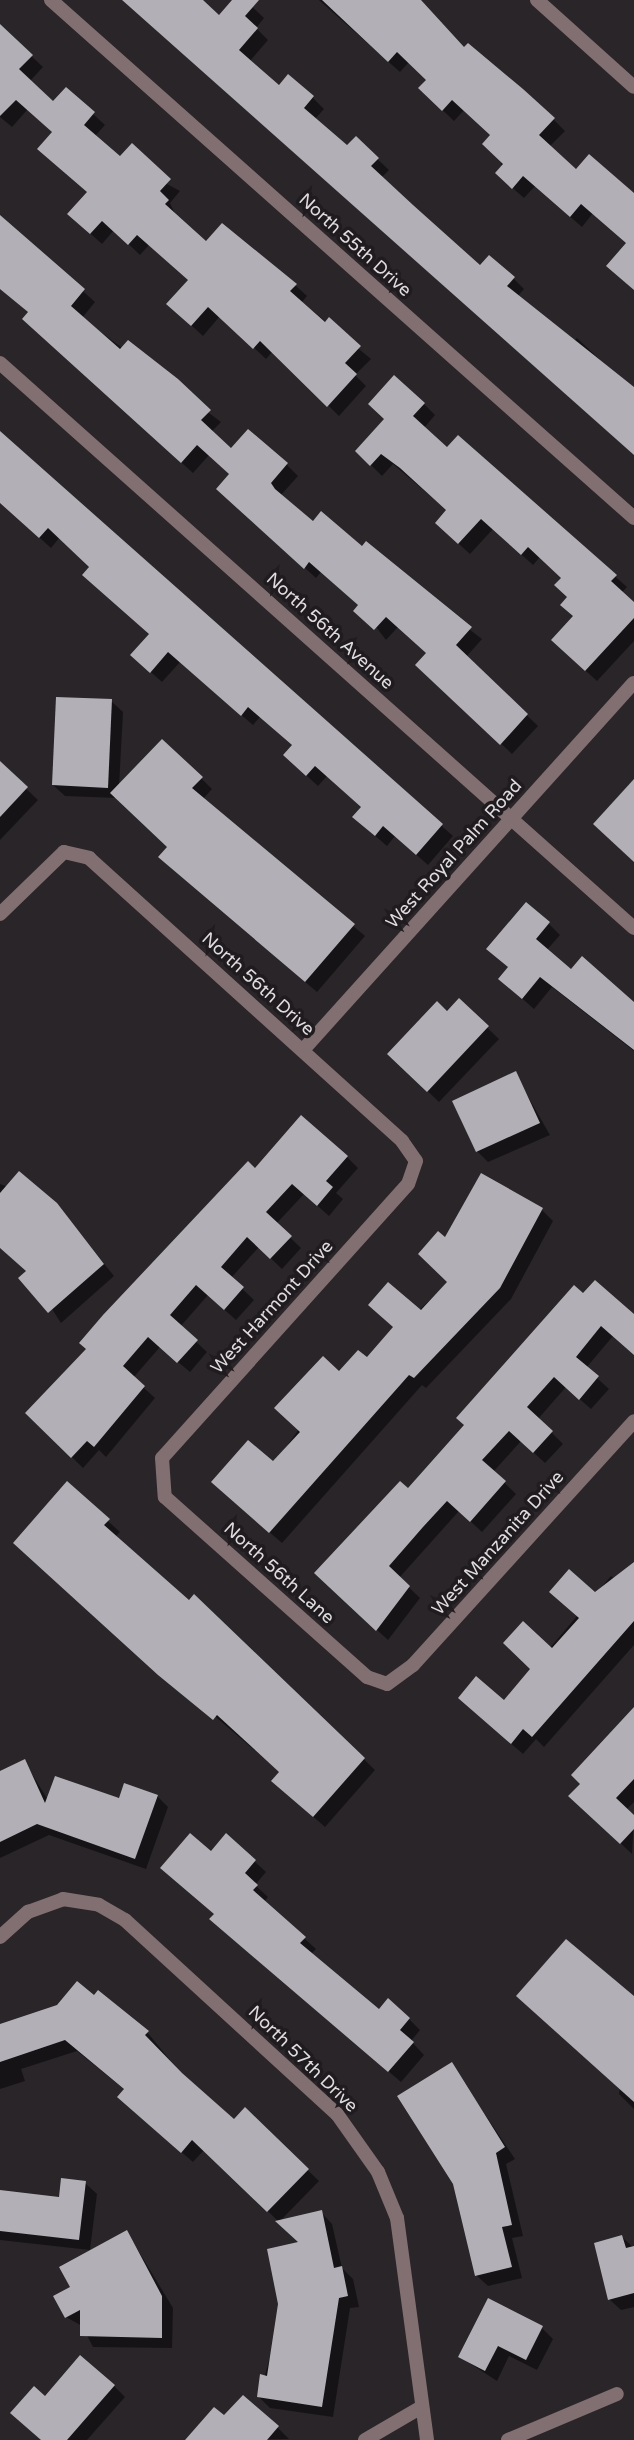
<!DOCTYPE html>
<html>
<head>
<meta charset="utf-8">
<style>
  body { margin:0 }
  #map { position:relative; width:634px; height:2440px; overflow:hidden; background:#292529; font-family:"Varela Round",sans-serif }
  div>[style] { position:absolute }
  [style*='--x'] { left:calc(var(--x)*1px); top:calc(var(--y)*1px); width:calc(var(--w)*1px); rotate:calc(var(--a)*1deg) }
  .shadow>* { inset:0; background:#0007 }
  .building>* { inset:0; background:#b2b0b6 }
  .minor>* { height:14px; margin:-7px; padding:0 7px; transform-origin:7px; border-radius:7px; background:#826f71 }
  .tertiary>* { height:14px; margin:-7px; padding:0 7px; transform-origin:7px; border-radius:7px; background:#826f71 }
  span { translate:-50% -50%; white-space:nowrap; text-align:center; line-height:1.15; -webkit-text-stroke:7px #1f1b1f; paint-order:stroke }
  .street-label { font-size:18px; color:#dfdcdf }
</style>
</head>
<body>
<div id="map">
  <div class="shadow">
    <i style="clip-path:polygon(122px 0,201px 0,219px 17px,234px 0,245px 0,264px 18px,256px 28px,268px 40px,249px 62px,279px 88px,312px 97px,324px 109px,315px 119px,348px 148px,356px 139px,389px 170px,381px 178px,480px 268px,513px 278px,524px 289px,517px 297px,571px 344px,577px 338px,634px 392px,634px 454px)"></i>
    <i style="clip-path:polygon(319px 0,418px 0,464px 50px,468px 45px,554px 120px,565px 131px,549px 147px,576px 172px,634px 195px,634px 290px,628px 244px,593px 213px,582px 227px,535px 186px,524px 198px,508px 184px,492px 136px,464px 110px,454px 121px,431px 99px,428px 80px,409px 62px,400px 72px)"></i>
    <i style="clip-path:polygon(1px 28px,43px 67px,30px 81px,54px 104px,66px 89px,105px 125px,95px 136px,120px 159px,180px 191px,170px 203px,176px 216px,206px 243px,295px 285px,307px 296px,302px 302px,371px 359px,355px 375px,366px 386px,339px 416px,273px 351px,266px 359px,220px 316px,203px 336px,180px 315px,190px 281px,149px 245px,140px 255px,114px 230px,102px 244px,81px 225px,88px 193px,54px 133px,28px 109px,12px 127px,0 117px)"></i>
    <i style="clip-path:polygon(0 217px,95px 302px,82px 318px,221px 422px,211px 432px,231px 451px,249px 431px,287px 465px,298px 476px,281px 495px,313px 524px,362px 548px,482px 639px,466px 657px,538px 726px,512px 754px,429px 676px,427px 653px,398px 627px,386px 640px,360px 606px,321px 572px,316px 578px,230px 500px,231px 475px,209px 455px,193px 473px,35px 330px,29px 313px,0 287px)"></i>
    <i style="clip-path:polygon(424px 404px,435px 415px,424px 428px,448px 449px,459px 437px,627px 587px,621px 593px,634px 605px,634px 641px,597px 681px,564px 651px,574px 617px,563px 578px,540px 557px,533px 565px,493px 529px,470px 554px,448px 534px,448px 511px,393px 464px,382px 476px,357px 451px)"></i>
    <i style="clip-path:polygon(0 433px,453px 836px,428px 865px,395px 836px,387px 846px,366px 828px,363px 807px,327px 776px,318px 786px,296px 766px,293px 746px,260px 717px,253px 725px,180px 662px,162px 682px,144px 666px,151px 634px,60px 537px,51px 548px,0 502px)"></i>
    <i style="clip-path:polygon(111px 701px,123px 712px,119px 787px,201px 778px,212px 789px,203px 799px,365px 936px,317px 992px,171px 868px,169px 847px,117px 798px,65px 796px,53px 785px)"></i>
    <i style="clip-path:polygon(0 764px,38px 800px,0 840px)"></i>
    <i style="clip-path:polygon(549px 924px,560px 935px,546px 951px,571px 972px,634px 1004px,634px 1051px,552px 987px,534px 1009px,500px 979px)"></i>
    <i style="clip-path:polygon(459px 1001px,499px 1039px,439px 1102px,389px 1054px)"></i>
    <i style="clip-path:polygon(515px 1074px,550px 1135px,488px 1162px,477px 1151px)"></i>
    <i style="clip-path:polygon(347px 1157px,358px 1168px,336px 1193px,343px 1199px,329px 1216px,304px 1194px,276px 1224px,301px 1248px,282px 1269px,259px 1247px,231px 1278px,254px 1300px,236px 1320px,208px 1295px,180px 1327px,207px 1352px,190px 1372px,160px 1347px,133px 1378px,155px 1398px,106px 1457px,99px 1450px,83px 1468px,27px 1413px,255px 1170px)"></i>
    <i style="clip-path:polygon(0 1184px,56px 1204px,114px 1276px,61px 1323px,28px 1272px,0 1248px)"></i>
    <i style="clip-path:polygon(542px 1210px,553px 1221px,511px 1299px,426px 1388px,422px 1385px,282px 1543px,224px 1493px,274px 1464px,339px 1373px,367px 1359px,449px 1282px,445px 1240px)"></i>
    <i style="clip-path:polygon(583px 1296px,634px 1316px,634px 1354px,613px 1336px,586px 1368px,609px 1389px,591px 1409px,566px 1387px,538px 1419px,563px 1444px,545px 1463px,521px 1441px,493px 1472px,516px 1494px,482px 1532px,459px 1511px,399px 1578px,420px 1598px,388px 1640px,327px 1584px)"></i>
    <i style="clip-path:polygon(67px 1484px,120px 1532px,115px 1537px,189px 1602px,195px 1596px,375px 1770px,325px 1827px,285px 1792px,281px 1773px,26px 1554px)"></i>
    <i style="clip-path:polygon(634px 1564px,634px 1645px,544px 1747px,536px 1739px,523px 1754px,471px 1709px,504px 1702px,611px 1576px,618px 1582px)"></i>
    <i style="clip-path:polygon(634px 1708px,634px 1802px,626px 1810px,634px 1818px,632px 1854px,582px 1807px,583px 1784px)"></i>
    <i style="clip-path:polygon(24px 1761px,48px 1800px,157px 1796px,168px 1807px,146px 1869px,49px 1835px,0 1858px,0 1773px)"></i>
    <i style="clip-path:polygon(227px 1836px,266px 1872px,255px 1885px,268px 1897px,264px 1902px,316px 1949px,311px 1954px,379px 2012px,409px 2019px,420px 2030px,411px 2041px,424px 2055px,401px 2082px,223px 1930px,215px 1915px,211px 1854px)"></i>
    <i style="clip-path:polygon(634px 1999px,634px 2109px,619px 2094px)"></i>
    <i style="clip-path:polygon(0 2026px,147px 2032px,183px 2076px,234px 2121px,245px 2110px,319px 2181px,279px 2222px,321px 2212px,332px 2224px,342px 2268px,353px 2279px,359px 2307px,350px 2308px,333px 2417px,270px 2408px,259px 2397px,301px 2243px,204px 2150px,193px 2162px,130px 2108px,125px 2090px,77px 2051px,21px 2069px,25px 2081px,0 2089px)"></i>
    <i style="clip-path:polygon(451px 2064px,515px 2159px,506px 2164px,523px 2236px,512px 2238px,522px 2278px,488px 2286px,476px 2275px)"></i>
    <i style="clip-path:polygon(85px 2183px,97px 2194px,90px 2250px,0 2240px,0 2192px,60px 2199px)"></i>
    <i style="clip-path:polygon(127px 2232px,173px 2308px,172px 2348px,93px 2347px,82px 2326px,66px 2317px,72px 2288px)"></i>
    <i style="clip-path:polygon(622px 2237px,634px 2248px,634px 2307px,621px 2310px,609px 2299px)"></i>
    <i style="clip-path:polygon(542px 2328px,553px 2339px,537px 2370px,509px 2356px,497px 2381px,460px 2357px)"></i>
    <i style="clip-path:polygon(114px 2386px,125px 2397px,87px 2440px,42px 2440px,46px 2398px)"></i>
    <i style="clip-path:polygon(224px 2418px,278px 2428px,289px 2439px,192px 2440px)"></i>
  </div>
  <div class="building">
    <i style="clip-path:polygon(122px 0,203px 0,219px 15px,232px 0,259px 0,245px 16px,258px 28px,239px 50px,279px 85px,288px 74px,314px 96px,304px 108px,347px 145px,356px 136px,379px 158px,371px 166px,413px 205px,480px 265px,489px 255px,515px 277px,507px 286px,634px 387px,634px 455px)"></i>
    <i style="clip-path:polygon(322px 0,421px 0,464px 47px,468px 43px,523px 89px,555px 118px,539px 135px,576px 169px,589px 154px,634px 193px,634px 290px,606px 266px,626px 243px,581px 204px,570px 217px,523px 176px,512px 189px,495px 173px,503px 164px,482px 144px,490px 135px,452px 100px,442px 111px,418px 88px,426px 80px,397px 52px,388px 62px)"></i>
    <i style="clip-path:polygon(0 24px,33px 55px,19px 69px,53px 101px,66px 87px,95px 112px,84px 125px,120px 156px,132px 143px,171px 179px,160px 191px,169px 200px,165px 204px,206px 241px,222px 223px,297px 284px,290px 291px,325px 322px,329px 317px,361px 346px,345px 363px,357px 374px,327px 407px,260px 341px,253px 349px,208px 307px,191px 326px,166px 304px,188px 280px,137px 235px,128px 245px,102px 221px,90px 234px,67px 214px,87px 192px,37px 149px,52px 132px,16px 100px,0 116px)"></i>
    <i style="clip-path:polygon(0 215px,85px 289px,71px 306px,120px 349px,128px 340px,178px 379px,211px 410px,201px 420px,231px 448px,248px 429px,288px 463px,271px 483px,275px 489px,313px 521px,321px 511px,362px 546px,366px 541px,472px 627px,456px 645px,528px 714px,500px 745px,415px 665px,426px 653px,386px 617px,374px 630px,353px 611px,358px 605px,309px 562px,304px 569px,216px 489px,229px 474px,197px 445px,181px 463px,22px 319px,28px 312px,0 289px)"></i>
    <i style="clip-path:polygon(394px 375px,425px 403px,413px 416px,447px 447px,458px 435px,617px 575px,611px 581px,634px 602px,634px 618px,585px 671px,551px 640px,573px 616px,560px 605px,567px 597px,554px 585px,561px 578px,528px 547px,521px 555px,481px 519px,458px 544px,435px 523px,446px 510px,400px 468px,381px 454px,370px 466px,355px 451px,384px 419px,368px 404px)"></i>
    <i style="clip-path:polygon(0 431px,443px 824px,416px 855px,383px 826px,375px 836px,352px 817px,361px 807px,315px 766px,306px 776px,283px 755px,292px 745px,248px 707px,241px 716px,168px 652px,150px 673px,130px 655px,149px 634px,82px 575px,89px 567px,48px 528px,39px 538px,0 503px)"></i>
    <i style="clip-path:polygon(56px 697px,112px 699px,108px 788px,52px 785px)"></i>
    <i style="clip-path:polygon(162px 739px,203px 777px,192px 788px,355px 924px,305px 982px,158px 857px,167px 847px,110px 793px)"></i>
    <i style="clip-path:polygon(0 761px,28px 787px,0 817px)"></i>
    <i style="clip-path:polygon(634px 779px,634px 862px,593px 824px)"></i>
    <i style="clip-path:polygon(526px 902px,550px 922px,536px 939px,571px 969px,582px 956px,634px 1002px,634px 1050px,540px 977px,522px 999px,498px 979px,508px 967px,486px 949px)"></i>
    <i style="clip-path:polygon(459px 998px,489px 1026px,427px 1092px,387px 1054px,437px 1001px,447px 1011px)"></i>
    <i style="clip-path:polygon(516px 1071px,540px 1123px,476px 1152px,452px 1101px)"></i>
    <i style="clip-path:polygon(301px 1115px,348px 1156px,326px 1181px,333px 1187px,317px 1206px,292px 1184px,266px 1212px,292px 1236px,270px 1259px,247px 1237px,221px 1267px,244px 1287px,224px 1310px,196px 1285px,170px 1315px,198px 1340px,177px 1363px,148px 1337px,123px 1366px,145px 1386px,94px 1447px,87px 1441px,71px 1458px,25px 1413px,86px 1349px,79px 1343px,103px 1315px,248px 1161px,255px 1168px)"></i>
    <i style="clip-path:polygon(19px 1171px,57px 1203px,104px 1264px,48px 1313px,18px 1278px,26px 1271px,0 1248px,0 1193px)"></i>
    <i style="clip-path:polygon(481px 1173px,543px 1208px,500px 1288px,414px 1378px,409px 1375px,269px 1533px,211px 1482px,248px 1440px,273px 1461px,300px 1432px,274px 1408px,323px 1356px,339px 1371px,358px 1350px,367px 1357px,393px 1327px,368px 1305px,388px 1282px,421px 1310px,447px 1282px,418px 1254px,438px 1231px,445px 1237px)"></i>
    <i style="clip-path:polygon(595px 1280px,634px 1314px,634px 1355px,601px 1326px,576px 1357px,599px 1376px,579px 1400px,554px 1377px,527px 1407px,553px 1431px,533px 1453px,509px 1431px,482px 1460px,506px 1481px,470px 1522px,447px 1501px,423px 1527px,389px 1566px,410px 1586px,376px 1631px,314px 1573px,400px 1481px,408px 1488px,464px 1425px,456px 1418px,574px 1285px,583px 1293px)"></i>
    <i style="clip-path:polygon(67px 1481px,110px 1519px,104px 1525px,189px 1600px,194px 1594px,365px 1758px,313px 1817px,271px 1781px,279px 1772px,217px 1715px,213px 1720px,158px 1675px,13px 1543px)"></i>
    <i style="clip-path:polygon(634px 1562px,634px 1621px,532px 1737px,523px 1729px,511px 1744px,458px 1698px,476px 1676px,504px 1700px,530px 1669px,503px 1643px,523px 1621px,552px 1648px,579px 1618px,549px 1592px,569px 1569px,595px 1592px)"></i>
    <i style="clip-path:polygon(634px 1707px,634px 1779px,616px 1798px,634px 1815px,634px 1829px,620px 1844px,568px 1796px,580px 1784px,571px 1775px)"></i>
    <i style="clip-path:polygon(25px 1759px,45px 1803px,55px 1776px,119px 1798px,124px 1783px,158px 1795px,135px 1859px,37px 1824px,0 1842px,0 1771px)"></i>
    <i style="clip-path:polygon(190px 1833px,211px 1851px,226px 1833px,256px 1860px,245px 1873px,258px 1885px,253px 1890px,306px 1937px,300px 1943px,379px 2009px,388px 1998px,410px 2018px,400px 2030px,414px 2042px,388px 2072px,209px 1919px,214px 1914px,160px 1868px)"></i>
    <i style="clip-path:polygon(566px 1939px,634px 1996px,634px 2102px,516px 1996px)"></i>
    <i style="clip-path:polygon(77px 1981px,94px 1995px,98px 1990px,149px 2031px,145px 2035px,182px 2073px,234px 2119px,245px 2107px,309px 2169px,267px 2212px,192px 2140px,181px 2153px,117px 2097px,124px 2089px,65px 2040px,0 2062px,0 2024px,57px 2005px)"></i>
    <i style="clip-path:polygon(452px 2062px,505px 2147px,496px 2153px,512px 2225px,502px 2227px,512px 2267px,475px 2276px,453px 2184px,397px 2096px)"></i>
    <i style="clip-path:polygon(61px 2178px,86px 2181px,79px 2240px,0 2231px,0 2190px,59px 2197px)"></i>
    <i style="clip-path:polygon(322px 2210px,334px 2268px,342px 2266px,348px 2296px,339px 2298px,322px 2407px,257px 2397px,260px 2374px,267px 2376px,278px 2304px,267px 2249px,298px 2242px,275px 2221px)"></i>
    <i style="clip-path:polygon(127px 2230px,162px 2296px,162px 2338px,80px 2336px,80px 2310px,65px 2318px,53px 2296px,70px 2287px,59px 2267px)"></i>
    <i style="clip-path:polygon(622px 2235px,626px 2248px,634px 2246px,634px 2293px,608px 2300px,594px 2243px)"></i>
    <i style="clip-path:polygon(488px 2298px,543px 2326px,526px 2360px,498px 2346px,485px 2371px,458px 2357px)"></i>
    <i style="clip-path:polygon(80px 2355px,115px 2385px,67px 2440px,41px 2440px,10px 2413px,34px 2386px,45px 2396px)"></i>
    <i style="clip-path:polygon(243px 2395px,279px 2426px,267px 2440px,185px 2440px,214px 2407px,224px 2415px)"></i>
  </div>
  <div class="minor">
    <i style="--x:51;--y:0;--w:780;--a:41.62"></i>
    <i style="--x:0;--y:363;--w:849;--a:41.71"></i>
    <i style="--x:0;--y:914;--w:89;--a:-44.1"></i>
    <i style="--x:64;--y:852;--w:26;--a:13"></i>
    <i style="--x:89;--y:858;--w:422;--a:42.1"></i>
    <i style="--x:402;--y:1141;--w:24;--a:55"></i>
    <i style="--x:416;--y:1161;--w:24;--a:109"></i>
    <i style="--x:408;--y:1184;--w:368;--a:131.9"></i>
    <i style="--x:162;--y:1458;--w:39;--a:86"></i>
    <i style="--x:165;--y:1497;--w:271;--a:41.7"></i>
    <i style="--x:367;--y:1677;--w:21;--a:19"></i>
    <i style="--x:387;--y:1684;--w:32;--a:-36"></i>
    <i style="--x:413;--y:1665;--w:329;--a:-47.8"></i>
    <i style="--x:303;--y:1050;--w:494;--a:-48"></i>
    <i style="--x:0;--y:1937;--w:38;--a:-42"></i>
    <i style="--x:28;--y:1912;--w:37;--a:-20"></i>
    <i style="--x:63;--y:1899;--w:36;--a:9"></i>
    <i style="--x:99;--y:1905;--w:30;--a:30"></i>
    <i style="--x:125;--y:1920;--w:287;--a:42.5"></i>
    <i style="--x:337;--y:2114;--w:71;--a:54.7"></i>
    <i style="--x:378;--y:2172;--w:50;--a:67.6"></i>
    <i style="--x:397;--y:2218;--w:224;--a:82.3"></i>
    <i style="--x:365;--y:2440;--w:64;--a:-30.2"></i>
    <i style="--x:508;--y:2440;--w:118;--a:-22.9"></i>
  </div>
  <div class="tertiary">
    <i style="--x:537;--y:0;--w:130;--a:41.9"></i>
  </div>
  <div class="street-label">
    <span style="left:355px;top:245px;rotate:42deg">North 55th Drive</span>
    <span style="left:330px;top:631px;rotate:42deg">North 56th Avenue</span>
    <span style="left:454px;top:854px;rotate:-48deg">West Royal Palm Road</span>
    <span style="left:258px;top:984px;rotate:42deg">North 56th Drive</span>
    <span style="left:272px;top:1307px;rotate:-48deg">West Harmont Drive</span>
    <span style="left:498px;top:1543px;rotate:-48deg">West Manzanita Drive</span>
    <span style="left:279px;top:1573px;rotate:42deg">North 56th Lane</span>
    <span style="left:303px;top:2059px;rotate:44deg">North 57th Drive</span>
  </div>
</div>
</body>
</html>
